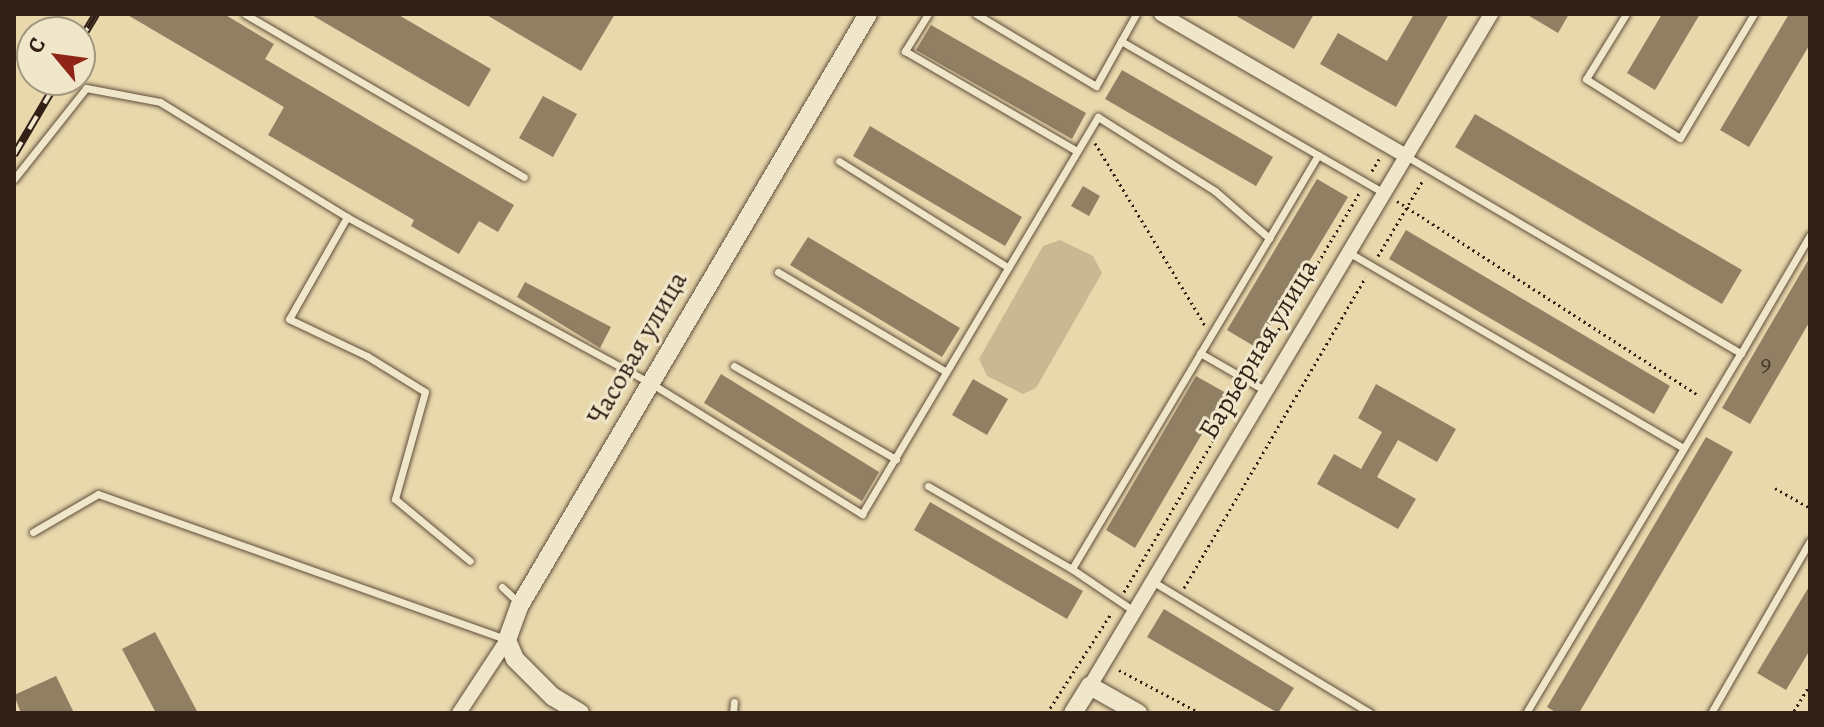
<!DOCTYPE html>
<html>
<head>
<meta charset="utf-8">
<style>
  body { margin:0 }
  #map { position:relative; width:1824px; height:727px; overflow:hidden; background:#e8d8ac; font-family:Alegreya,serif }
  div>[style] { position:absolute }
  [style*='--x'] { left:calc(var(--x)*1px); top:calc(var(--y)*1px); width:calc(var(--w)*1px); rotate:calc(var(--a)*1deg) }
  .green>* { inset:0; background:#c9b992 }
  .building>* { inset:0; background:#917f64 }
  .path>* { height:3px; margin-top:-1.5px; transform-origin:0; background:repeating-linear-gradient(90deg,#321f16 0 2px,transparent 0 6px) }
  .roads { filter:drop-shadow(0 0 2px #604d3c) drop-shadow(0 0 2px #604d3c) }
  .service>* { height:7px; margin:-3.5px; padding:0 3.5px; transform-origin:3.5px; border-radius:3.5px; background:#f0e6c9 }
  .minor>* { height:14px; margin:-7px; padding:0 7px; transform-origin:7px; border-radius:7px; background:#f0e6c9 }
  .secondary>* { height:18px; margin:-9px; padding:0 9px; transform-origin:9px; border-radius:9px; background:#f0e6c9 }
  .rail>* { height:8px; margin-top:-4px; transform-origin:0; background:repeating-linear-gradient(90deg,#f0e6c9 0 15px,#321f16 0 30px); box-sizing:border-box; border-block:2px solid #321f16 }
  span { translate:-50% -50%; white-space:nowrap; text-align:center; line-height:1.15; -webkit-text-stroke:6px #f0e6c9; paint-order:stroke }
  .number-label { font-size:24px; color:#4a372a }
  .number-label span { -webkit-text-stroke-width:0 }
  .street-label { font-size:28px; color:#321f16 }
  .frame { position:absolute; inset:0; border:16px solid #321f16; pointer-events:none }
  .north { position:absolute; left:16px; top:16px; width:80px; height:80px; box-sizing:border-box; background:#f0e6c9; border:2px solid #a49681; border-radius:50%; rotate:299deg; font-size:22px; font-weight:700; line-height:32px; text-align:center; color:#321f16 }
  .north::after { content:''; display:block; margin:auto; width:28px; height:36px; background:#8f2418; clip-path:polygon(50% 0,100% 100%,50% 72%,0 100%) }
</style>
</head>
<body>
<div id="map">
  <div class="green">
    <i style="clip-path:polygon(1060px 240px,1093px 256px,1102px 273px,1036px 388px,1023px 394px,987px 376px,979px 359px,1043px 246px)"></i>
  </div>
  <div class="building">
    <i style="clip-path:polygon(126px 14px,224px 14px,274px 44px,265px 59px,514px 205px,498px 232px,479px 221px,459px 254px,411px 226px,414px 220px,268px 135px,284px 107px)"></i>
    <i style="clip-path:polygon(310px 14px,397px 14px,491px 69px,469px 107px)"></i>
    <i style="clip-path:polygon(485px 14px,615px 14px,581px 71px)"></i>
    <i style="clip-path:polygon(1233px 14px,1314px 14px,1294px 49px)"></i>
    <i style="clip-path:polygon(1414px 14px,1449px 14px,1396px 107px,1320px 64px,1338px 33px,1387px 61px)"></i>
    <i style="clip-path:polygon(1526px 14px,1569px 14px,1558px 33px)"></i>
    <i style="clip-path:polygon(1662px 14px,1700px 14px,1655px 90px,1627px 73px)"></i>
    <i style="clip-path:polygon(1789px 14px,1810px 14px,1810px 44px,1749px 147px,1720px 130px)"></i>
    <i style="clip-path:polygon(931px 25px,1086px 113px,1072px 139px,916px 50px)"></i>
    <i style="clip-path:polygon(1122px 70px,1273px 157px,1256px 186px,1105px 99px)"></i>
    <i style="clip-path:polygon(543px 96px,577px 114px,553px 157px,519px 138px)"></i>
    <i style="clip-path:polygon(1475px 114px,1742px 270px,1722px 304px,1455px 147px)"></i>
    <i style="clip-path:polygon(870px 126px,1022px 217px,1005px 246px,853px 156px)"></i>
    <i style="clip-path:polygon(1317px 179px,1348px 197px,1257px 348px,1227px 330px)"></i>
    <i style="clip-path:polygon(1083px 186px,1100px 196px,1089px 216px,1071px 206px)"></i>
    <i style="clip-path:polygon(1406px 230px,1670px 386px,1654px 414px,1389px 259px)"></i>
    <i style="clip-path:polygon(808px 237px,960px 328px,942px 357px,790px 265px)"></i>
    <i style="clip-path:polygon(1810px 257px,1810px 321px,1750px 424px,1722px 408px)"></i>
    <i style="clip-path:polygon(525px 282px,611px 327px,600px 348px,517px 297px)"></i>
    <i style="clip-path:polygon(721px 374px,879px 472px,862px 501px,704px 403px)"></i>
    <i style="clip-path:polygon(1196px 376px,1226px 393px,1135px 548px,1106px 530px)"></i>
    <i style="clip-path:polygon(973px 379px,1008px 399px,987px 435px,952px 415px)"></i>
    <i style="clip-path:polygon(1376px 384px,1456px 429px,1437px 462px,1398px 440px,1377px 477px,1416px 499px,1398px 529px,1317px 484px,1334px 454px,1361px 469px,1382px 432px,1358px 418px)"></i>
    <i style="clip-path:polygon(1706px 437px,1733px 452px,1579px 713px,1557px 713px,1547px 707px)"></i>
    <i style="clip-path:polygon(930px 502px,1083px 591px,1067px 619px,914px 530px)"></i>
    <i style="clip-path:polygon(1810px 585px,1810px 650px,1786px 690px,1757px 673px)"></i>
    <i style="clip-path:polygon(1164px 609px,1294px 688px,1278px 713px,1147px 637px)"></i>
    <i style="clip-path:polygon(155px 632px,198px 713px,156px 713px,122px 649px)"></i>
    <i style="clip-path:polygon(56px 676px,74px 713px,21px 713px,14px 695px)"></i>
  </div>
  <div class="path">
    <i style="--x:1095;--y:143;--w:213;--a:58.9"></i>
    <i style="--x:1372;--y:171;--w:16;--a:-60"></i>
    <i style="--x:1397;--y:201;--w:360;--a:32.8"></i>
    <i style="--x:1378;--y:256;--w:88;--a:-59.4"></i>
    <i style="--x:1254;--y:371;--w:208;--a:-59.4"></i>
    <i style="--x:1775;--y:488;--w:40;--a:29.7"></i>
    <i style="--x:1184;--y:588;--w:360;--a:-59.7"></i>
    <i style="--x:1124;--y:592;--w:232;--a:-59.5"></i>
    <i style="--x:1119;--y:670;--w:92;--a:28"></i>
    <i style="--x:1794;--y:711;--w:31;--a:-59"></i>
    <i style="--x:1047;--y:713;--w:120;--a:-57.2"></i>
  </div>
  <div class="roads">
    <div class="service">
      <i style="--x:245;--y:14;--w:323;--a:30.3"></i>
      <i style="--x:928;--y:14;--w:44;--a:121.9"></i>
      <i style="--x:905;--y:51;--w:199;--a:30.2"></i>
      <i style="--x:976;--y:14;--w:140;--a:31"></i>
      <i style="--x:1096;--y:86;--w:82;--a:-60.9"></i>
      <i style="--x:1626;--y:14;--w:76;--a:121.6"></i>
      <i style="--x:1586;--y:79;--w:111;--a:32.1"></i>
      <i style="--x:1680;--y:138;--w:144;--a:-59.2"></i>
      <i style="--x:1121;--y:41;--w:228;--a:30.1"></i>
      <i style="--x:1406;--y:156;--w:389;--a:30.5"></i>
      <i style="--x:1741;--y:353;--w:137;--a:-59.7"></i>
      <i style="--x:839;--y:161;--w:199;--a:32.2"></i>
      <i style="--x:14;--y:179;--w:116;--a:-51.6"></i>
      <i style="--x:86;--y:88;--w:75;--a:10.7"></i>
      <i style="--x:160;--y:102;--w:220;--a:31.6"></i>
      <i style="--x:347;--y:217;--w:344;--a:28.7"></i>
      <i style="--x:649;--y:382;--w:251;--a:31.8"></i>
      <i style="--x:862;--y:514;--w:462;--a:-59.3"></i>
      <i style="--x:1098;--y:117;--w:138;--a:32.3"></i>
      <i style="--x:1215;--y:191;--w:72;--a:41"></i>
      <i style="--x:1269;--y:238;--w:385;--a:120.8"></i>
      <i style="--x:1072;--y:569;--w:75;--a:34.1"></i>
      <i style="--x:347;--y:217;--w:117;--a:119.6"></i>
      <i style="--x:289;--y:319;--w:86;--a:25.4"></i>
      <i style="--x:367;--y:356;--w:68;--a:31.8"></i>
      <i style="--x:425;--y:392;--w:111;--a:105.7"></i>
      <i style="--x:395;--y:499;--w:97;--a:39.6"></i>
      <i style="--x:1269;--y:238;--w:96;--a:-59.4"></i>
      <i style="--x:1318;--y:155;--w:76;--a:29.9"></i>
      <i style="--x:1348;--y:252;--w:388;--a:30.3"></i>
      <i style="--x:778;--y:272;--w:194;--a:30.7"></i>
      <i style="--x:1200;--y:353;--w:76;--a:29.9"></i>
      <i style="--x:734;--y:366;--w:187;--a:29.9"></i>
      <i style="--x:928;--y:486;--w:166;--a:30"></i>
      <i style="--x:33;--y:532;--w:75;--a:-30.3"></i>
      <i style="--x:98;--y:494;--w:432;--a:19.6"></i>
      <i style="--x:1152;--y:581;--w:255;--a:31.2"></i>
      <i style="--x:502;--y:587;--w:23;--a:43"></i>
      <i style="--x:733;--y:713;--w:11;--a:-85"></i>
      <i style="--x:1526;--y:713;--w:419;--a:-59.2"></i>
      <i style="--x:1711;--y:713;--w:198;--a:-60.1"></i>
    </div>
    <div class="minor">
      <i style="--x:1161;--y:14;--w:283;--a:30.1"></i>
      <i style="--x:1090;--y:686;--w:783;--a:-59.17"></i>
      <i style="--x:459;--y:713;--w:87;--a:-56.7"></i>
    </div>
    <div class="secondary">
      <i style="--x:580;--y:713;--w:31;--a:-149"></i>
      <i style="--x:553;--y:697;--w:54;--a:-135"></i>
      <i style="--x:515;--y:659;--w:21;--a:-113"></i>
      <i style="--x:507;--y:640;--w:37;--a:-70"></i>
      <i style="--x:520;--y:605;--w:686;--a:-59.51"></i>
      <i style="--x:1073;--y:713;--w:32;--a:-58"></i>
      <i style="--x:1090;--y:686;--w:55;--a:29.4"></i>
    </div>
  </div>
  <div class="rail">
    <i style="--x:80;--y:41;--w:31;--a:-59"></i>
    <i style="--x:14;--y:155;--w:87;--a:-59.6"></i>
  </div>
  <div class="number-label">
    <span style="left:1766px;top:364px">9</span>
  </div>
  <div class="street-label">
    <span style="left:637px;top:348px;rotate:-60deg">Часовая улица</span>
    <span style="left:1258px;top:349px;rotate:-59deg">Барьерная улица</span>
  </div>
  <div class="frame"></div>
  <div class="north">С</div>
</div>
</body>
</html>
